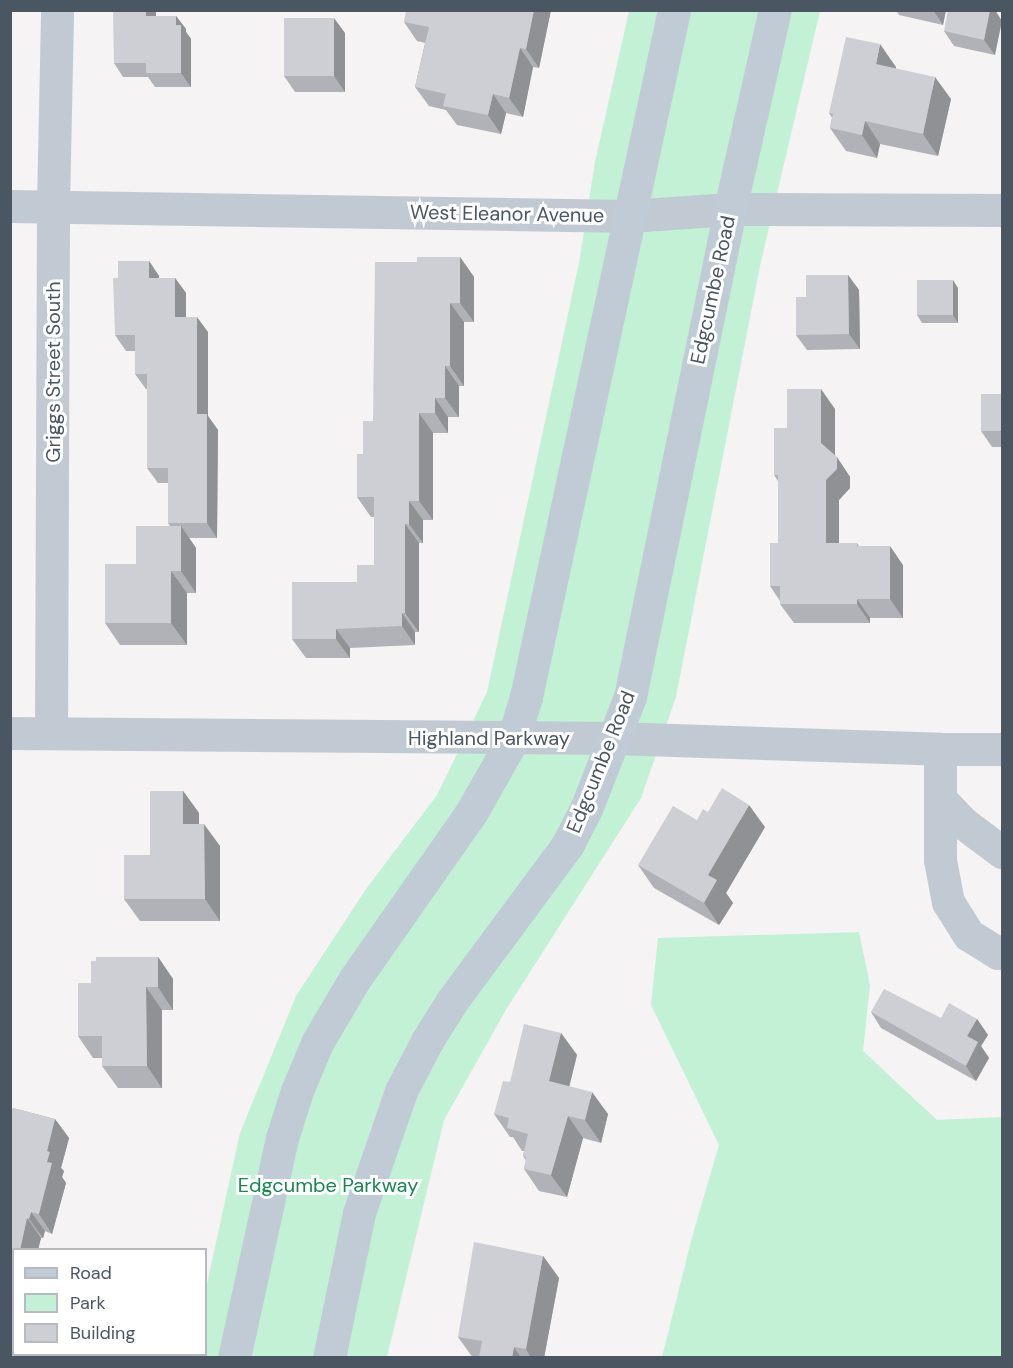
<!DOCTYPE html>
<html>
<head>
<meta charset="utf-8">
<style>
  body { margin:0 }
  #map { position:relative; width:1013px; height:1368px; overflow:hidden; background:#f5f3f3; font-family:"DM Sans",sans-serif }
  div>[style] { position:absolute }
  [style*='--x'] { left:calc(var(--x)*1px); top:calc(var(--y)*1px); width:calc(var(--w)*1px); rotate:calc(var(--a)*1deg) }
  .green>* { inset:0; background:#c3f1d5 }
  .street>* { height:33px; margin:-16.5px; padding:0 16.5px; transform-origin:16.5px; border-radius:16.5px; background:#c1cad2 }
  .secondary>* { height:33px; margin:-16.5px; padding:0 16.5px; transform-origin:16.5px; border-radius:16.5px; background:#c1cbd6 }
  .wall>* { inset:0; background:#b0b2b7 }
  .shaded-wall>* { inset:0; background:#909195 }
  .building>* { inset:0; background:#cdcfd5 }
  span { translate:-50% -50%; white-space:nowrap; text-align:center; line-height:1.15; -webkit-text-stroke:6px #fff; paint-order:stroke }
  .street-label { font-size:20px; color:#4a5661 }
  .park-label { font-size:20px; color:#17864f }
  .frame { position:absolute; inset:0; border:12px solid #4a5661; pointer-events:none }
  .legend { position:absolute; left:12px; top:1248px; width:195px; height:108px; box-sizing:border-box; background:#fff; border:2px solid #b7bbc0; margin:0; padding:8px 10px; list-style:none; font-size:18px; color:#4a5661 }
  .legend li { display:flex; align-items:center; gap:12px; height:30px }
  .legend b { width:30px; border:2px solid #b7bbc0 }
</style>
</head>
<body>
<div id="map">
  <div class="green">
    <i style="clip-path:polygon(629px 11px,820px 11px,760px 266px,676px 697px,641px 798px,507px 1008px,444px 1120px,387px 1357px,191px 1358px,192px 1355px,206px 1354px,206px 1288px,240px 1133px,296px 996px,366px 889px,437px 795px,487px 692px,580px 258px,595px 162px)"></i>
    <i style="clip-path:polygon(859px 932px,870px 985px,863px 1051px,937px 1120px,1002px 1117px,1002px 1357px,662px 1357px,692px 1237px,719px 1145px,651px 1005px,658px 938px)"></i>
  </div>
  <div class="street">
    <i style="--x:10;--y:206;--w:619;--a:0.93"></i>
    <i style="--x:629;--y:216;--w:101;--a:-4"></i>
    <i style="--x:730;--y:209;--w:272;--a:0.2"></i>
    <i style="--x:10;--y:733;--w:604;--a:0.47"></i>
    <i style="--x:614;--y:738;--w:326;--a:1.9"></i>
    <i style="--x:940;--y:749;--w:62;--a:0"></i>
    <i style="--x:51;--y:733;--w:527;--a:-89.78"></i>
    <i style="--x:53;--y:206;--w:196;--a:-88.8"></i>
    <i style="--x:940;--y:749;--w:111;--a:90"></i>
    <i style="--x:940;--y:860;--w:43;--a:79.2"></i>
    <i style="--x:948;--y:902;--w:39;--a:58"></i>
    <i style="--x:969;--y:935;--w:34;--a:32"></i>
    <i style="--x:998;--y:953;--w:4;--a:0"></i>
    <i style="--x:940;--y:799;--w:33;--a:46"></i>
    <i style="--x:963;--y:823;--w:49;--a:36.6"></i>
  </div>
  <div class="secondary">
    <i style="--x:234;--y:1358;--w:225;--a:-77.7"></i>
    <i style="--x:282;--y:1138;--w:49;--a:-72.3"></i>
    <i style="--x:297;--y:1091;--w:52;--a:-67.4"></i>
    <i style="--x:317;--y:1043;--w:73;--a:-59.6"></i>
    <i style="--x:354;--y:980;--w:204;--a:-55"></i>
    <i style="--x:471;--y:813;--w:85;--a:-60.4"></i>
    <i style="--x:513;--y:739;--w:44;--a:-72.8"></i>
    <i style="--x:526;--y:697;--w:703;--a:-77.84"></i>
    <i style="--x:329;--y:1358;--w:148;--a:-78.3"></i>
    <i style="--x:359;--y:1213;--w:129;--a:-71"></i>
    <i style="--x:401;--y:1091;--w:56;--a:-62.5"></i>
    <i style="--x:427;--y:1041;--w:47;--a:-58"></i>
    <i style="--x:452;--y:1001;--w:195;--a:-53.5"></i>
    <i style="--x:568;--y:844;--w:39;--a:-63"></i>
    <i style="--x:586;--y:809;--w:120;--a:-68.6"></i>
    <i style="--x:630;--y:697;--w:498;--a:-78.4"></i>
    <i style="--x:730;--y:209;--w:204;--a:-77.3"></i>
  </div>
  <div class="wall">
    <i style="clip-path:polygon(156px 10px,156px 16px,176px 16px,186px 29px,186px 32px,191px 39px,191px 87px,155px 87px,148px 77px,123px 77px,114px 63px)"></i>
    <i style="clip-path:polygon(551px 10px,539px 68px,533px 67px,523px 117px,506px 113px,501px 134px,457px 125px,446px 110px,429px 106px,415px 87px,425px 43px,417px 41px,404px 22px)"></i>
    <i style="clip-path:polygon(896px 10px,946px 10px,943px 25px,899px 15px)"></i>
    <i style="clip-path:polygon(995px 10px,995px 55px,954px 46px,944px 31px)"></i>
    <i style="clip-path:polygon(345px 33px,345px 92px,295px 92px,284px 76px)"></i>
    <i style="clip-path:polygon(896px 67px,896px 69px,951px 99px,938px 156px,880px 144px,877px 158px,846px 151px,830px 128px,832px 118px,829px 113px)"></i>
    <i style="clip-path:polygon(460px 257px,474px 277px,474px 322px,464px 322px,464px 386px,459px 386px,459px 417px,448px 417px,448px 433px,433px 433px,433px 520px,423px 520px,423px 543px,419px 543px,419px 632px,415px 632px,415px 645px,350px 648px,350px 658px,306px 658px,292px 639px,357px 582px,374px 565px,374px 517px,371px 517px,357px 497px,363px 454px,373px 421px,417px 262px)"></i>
    <i style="clip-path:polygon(149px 261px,159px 276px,159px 278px,175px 278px,186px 293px,186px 317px,208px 332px,208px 416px,218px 430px,217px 538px,189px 538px,196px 548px,196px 593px,187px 593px,187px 645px,120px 645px,105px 623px,136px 564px,170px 526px,168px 523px,168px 483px,158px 483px,147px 468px,147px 389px,146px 389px,135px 374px,135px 351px,126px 351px,115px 335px,118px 278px)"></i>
    <i style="clip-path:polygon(848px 275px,859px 290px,860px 349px,807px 350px,796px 335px,806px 297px)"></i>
    <i style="clip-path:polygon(958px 288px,958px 323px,922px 323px,917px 315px)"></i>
    <i style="clip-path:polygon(1002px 394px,1002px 447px,992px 447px,981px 431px)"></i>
    <i style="clip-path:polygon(835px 409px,835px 455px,850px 477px,850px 488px,839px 500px,839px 543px,857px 543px,859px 546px,903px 565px,903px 618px,870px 618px,870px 623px,794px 623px,780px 604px,780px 601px,770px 586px,778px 543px,778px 481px,774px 475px,787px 428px)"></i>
    <i style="clip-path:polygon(183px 791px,199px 813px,199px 824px,220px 846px,220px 921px,140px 921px,124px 899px,150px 855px)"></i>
    <i style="clip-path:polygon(708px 812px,765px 827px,726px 893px,733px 903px,719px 925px,654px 888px,638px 865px)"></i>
    <i style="clip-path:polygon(158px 957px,173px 979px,173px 1010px,162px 1010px,162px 1088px,118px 1088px,102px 1066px,102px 1058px,93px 1058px,78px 1036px,91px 983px)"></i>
    <i style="clip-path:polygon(871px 1012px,941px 1018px,977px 1019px,988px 1035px,981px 1046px,989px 1058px,976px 1081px,881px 1028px)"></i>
    <i style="clip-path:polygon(561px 1033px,577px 1055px,569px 1086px,608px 1114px,601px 1143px,583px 1138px,567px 1197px,539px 1191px,524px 1169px,526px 1160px,523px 1156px,524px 1151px,522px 1151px,513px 1137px,510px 1137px,494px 1114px,510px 1082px)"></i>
    <i style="clip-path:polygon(13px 1108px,55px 1119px,69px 1138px,61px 1168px,64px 1171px,62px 1177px,66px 1183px,52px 1234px,45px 1231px,43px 1238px,41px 1238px,38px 1250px,14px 1250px,14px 1354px,32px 1354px,32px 1358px,10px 1358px,10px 1117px)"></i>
    <i style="clip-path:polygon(543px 1256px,559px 1278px,544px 1358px,473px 1358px,458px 1337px)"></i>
  </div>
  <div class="shaded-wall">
    <i style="clip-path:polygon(146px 10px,156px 10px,156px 29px,146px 16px)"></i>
    <i style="clip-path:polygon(534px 10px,551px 10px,539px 68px,526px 49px)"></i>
    <i style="clip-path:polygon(933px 10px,946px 10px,943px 25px)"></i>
    <i style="clip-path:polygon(990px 10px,995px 10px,1002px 21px,995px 55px,984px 40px)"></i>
    <i style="clip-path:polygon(176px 16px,186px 29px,186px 32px,191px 39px,191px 87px,181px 73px,176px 25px)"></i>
    <i style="clip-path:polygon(334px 18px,345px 33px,345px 92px,334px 76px)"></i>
    <i style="clip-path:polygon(880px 44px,896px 67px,892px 87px,876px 64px)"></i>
    <i style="clip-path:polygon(520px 48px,533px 67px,523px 117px,509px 98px)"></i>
    <i style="clip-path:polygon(935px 77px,951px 99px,938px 156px,923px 134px)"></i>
    <i style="clip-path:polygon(493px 94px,506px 113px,501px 134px,488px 115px)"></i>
    <i style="clip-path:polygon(865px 121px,880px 144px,877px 158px,862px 135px)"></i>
    <i style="clip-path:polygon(460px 257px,474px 277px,474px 322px,460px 303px)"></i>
    <i style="clip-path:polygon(149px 261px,159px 276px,159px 293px,149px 278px)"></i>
    <i style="clip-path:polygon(848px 275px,859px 290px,860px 349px,849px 334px)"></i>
    <i style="clip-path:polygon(175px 278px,186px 293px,186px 332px,175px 317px)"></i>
    <i style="clip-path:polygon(953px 280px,958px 288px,958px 323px,953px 315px)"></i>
    <i style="clip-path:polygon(450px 303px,464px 322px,464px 386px,450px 366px)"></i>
    <i style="clip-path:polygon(197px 317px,208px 332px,208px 416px,218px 430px,217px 538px,207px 523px,197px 414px)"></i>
    <i style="clip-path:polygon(445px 366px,459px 386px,459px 417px,445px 398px)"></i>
    <i style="clip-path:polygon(821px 389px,835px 409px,835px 462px,821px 443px)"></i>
    <i style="clip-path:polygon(435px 398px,448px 417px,448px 433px,435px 413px)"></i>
    <i style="clip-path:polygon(419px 413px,433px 433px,433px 520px,419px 501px)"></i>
    <i style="clip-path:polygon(837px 457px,850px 477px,850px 488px,839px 500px,839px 562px,826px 543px,826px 480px)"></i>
    <i style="clip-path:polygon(409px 501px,423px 520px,423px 543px,409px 524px)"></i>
    <i style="clip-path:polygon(405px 524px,419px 543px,419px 632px,405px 613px)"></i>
    <i style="clip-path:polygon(181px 526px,196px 548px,196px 593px,181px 571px)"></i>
    <i style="clip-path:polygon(890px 546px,903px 565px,903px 618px,890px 599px)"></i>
    <i style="clip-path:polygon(171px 571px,187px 593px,187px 645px,171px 623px)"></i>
    <i style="clip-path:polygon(857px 599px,870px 618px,870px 623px,857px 604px)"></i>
    <i style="clip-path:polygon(402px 613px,415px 632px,415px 645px,402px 626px)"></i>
    <i style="clip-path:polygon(336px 629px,350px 648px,350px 658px,336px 639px)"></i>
    <i style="clip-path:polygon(183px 791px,199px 813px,199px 846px,183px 824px)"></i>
    <i style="clip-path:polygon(749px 805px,765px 827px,726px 893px,733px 903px,719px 925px,704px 903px,708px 875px)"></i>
    <i style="clip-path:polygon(204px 824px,220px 846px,220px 921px,205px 899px)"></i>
    <i style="clip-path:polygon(158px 957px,173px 979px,173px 1010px,158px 987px)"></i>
    <i style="clip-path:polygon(146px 987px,162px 1010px,162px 1088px,147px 1066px)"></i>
    <i style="clip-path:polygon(977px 1019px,988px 1035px,981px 1046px,989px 1058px,976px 1081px,966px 1066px,967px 1036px)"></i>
    <i style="clip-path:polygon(561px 1033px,577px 1055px,565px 1104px,549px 1081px)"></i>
    <i style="clip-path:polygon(592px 1092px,608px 1114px,601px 1143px,585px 1120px)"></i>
    <i style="clip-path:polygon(568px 1116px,583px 1138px,567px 1197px,551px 1175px)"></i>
    <i style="clip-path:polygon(55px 1119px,69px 1138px,61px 1168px,64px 1171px,62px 1177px,66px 1183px,52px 1234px,39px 1214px,47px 1162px,47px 1151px)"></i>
    <i style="clip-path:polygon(31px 1212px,45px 1231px,43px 1238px,29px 1219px)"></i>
    <i style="clip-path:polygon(27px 1218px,41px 1238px,38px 1250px,20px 1250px)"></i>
    <i style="clip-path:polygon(543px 1256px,559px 1278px,544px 1358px,531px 1358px,526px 1349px)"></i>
    <i style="clip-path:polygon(14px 1277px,14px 1296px,10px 1291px)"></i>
    <i style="clip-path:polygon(514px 1347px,521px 1358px,512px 1358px)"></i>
    <i style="clip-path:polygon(14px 1354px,32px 1354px,32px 1358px,14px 1358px)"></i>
  </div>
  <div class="building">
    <i style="clip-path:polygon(113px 10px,146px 10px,146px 16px,176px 16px,176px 25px,181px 25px,181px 73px,146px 73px,146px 63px,114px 63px)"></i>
    <i style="clip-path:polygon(406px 10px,534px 10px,526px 49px,520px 48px,509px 98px,493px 94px,488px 115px,443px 106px,446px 94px,415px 87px,429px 27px,404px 22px)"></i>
    <i style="clip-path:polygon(948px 10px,990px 10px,984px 40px,944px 31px)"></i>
    <i style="clip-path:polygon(284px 18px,334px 18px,334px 76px,284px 76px)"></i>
    <i style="clip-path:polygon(846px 37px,880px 44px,876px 64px,935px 77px,923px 134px,865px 121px,862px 135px,830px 128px,833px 114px,829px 113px)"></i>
    <i style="clip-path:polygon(417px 257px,460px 257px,460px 303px,450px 303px,450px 366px,445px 366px,445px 398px,435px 398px,435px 413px,419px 413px,419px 501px,409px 501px,409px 524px,405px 524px,405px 613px,402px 613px,402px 626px,336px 629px,336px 639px,292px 639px,292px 582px,357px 582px,357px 565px,374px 565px,374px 497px,357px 497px,357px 454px,363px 454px,363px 421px,373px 421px,375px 262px,417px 262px)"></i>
    <i style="clip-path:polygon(118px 261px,149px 261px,149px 278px,175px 278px,175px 317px,197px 317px,197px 414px,207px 414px,207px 523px,168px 523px,168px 468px,147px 468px,147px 374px,135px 374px,135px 335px,115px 335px,113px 278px,118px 278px)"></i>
    <i style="clip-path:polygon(806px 275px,848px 275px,849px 334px,796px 335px,796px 297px,806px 297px)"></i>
    <i style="clip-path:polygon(917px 280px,953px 280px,953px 315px,917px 315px)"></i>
    <i style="clip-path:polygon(787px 389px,821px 389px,821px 443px,837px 457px,837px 469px,826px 480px,826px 543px,857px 543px,857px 546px,890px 546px,890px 599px,857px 599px,857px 604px,780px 604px,780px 586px,770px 586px,770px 543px,778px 543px,778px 475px,774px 475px,774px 428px,787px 428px)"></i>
    <i style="clip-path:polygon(981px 394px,1002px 394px,1002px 431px,981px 431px)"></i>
    <i style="clip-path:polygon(136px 526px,181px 526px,181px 571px,171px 571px,171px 623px,105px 623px,105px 564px,136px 564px)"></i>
    <i style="clip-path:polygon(722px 788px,749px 805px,708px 875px,717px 880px,704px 903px,638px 865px,673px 806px,697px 820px,703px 809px,708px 812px)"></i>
    <i style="clip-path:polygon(150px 791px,183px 791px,183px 824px,204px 824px,205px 899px,124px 899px,124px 855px,150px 855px)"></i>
    <i style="clip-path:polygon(96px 957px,158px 957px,158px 987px,146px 987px,147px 1066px,102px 1066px,102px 1036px,78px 1036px,78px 983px,91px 983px,91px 961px,96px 961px)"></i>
    <i style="clip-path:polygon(884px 989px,941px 1018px,949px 1003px,977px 1019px,967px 1036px,978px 1042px,966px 1066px,871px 1012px)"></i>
    <i style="clip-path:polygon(524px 1024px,561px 1033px,549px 1081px,592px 1092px,585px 1120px,568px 1116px,551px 1175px,524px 1169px,526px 1157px,523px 1156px,528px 1134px,507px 1128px,509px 1118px,494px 1114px,503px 1081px,510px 1082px)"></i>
    <i style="clip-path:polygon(13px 1108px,55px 1119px,47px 1151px,50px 1152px,47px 1162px,52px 1163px,39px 1214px,31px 1212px,29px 1219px,27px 1218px,20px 1250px,14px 1250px,14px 1277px,10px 1290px,10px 1117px)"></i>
    <i style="clip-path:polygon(474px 1242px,543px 1256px,526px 1349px,514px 1347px,512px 1358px,479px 1358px,482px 1341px,458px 1337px)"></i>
    <i style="clip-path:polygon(10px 1291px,14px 1292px,14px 1358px,10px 1358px)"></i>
  </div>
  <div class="street-label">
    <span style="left:507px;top:214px;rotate:1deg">West Eleanor Avenue</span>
    <span style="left:713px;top:290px;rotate:-78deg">Edgcumbe Road</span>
    <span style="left:53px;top:372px;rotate:-90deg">Griggs Street South</span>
    <span style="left:489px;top:738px">Highland Parkway</span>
    <span style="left:601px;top:762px;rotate:-68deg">Edgcumbe Road</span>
  </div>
  <div class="park-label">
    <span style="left:328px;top:1185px">Edgcumbe Parkway</span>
  </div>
  <div class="frame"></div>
  <ul class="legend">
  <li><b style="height:8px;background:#c1cbd6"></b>Road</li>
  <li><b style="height:16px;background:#c3f1d5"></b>Park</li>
  <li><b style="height:16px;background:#cdcfd5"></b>Building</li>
  </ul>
</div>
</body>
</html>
